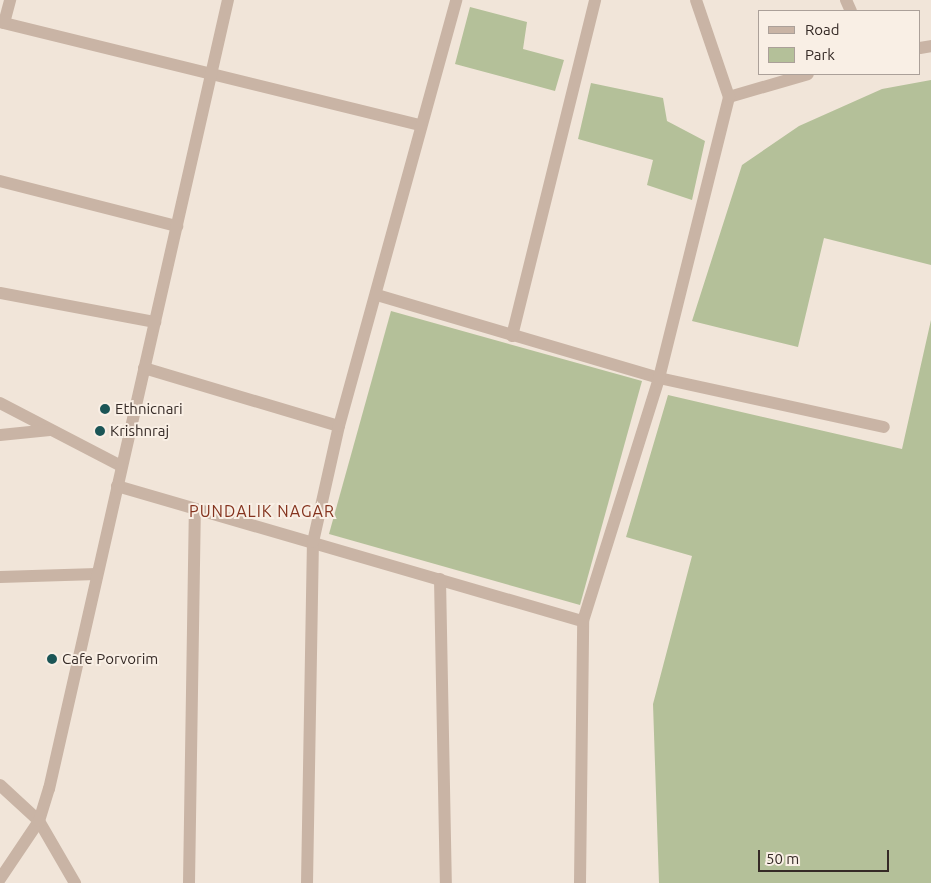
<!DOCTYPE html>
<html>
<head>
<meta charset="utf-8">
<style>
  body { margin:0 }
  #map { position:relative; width:931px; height:883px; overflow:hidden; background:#f1e5d9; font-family:Ubuntu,sans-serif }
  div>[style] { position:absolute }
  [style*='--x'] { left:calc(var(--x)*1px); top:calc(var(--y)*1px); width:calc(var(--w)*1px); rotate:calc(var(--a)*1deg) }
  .green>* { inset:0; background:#b4c099 }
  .minor>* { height:12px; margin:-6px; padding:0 6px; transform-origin:6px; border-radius:6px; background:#c9b4a5 }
  .dots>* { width:14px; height:14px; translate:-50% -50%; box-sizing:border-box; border:2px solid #f9efe5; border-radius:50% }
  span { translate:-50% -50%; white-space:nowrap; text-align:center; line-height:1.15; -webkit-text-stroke:4px #f9efe5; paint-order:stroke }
  .poi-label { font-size:15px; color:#352a26 }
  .left { translate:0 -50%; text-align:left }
  .neighbourhood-label { font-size:16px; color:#84331e; letter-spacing:1px }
  .legend { position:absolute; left:758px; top:10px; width:162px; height:65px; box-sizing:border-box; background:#f9efe5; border:1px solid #aba099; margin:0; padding:6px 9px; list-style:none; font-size:15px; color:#352a26 }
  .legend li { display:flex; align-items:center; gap:10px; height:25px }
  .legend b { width:25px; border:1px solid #aba099 }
  .scale { position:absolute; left:758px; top:850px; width:131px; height:22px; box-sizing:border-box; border:2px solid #352a26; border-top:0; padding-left:6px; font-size:15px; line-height:18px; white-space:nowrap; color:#352a26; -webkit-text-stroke:4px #f9efe5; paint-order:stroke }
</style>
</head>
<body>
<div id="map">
  <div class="green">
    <i style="clip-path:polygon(470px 7px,527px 22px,523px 49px,564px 60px,555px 91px,455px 64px)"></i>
    <i style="clip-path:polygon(931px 80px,931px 265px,824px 238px,798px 347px,692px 321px,742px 165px,799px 126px,882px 89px)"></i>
    <i style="clip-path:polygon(591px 83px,663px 98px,667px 121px,705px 141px,692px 200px,647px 185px,653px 160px,578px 139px)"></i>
    <i style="clip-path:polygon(391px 311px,642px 381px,580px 605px,329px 534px)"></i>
    <i style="clip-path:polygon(931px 320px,931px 883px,659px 883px,653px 704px,692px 556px,626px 537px,668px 395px,902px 449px)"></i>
  </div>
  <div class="minor">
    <i style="--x:846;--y:0;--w:12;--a:66"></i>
    <i style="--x:0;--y:22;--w:432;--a:13.8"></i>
    <i style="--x:4;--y:23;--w:24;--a:-75"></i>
    <i style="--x:920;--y:48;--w:11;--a:-10"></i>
    <i style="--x:729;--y:97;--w:82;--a:-16.2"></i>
    <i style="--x:0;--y:181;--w:183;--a:14.3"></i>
    <i style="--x:0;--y:293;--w:158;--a:10.6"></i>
    <i style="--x:377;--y:295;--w:294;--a:16.4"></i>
    <i style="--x:659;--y:378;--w:230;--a:12.3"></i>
    <i style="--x:512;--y:336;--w:346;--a:-76.1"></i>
    <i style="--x:144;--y:368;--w:203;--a:16.6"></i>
    <i style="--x:0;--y:403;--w:136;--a:27.5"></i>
    <i style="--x:0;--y:435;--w:50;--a:-5.7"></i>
    <i style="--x:117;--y:486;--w:485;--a:16.2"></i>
    <i style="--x:0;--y:577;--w:97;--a:-1.8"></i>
    <i style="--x:440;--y:579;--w:304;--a:88.9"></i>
    <i style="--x:0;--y:785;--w:53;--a:42.7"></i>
    <i style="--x:39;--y:821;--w:72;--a:59.9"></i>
    <i style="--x:0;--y:879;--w:70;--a:-56.1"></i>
    <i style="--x:39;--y:821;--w:34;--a:-73"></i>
    <i style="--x:49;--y:789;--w:809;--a:-77.22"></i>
    <i style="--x:189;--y:883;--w:373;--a:-89.1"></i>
    <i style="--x:307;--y:883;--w:341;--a:-89"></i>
    <i style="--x:313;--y:542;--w:119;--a:-77.4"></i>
    <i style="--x:339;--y:426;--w:442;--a:-74.6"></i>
    <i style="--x:580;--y:883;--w:262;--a:-89.3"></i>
    <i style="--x:583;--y:621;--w:255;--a:-72.6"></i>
    <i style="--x:659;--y:378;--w:290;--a:-76"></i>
    <i style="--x:729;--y:97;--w:102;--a:-108.8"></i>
  </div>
  <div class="dots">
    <i style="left:105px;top:409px;background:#1b5556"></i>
    <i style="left:100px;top:431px;background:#1b5556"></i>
    <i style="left:52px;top:659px;background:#1b5556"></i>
  </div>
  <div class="poi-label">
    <span class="left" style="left:115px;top:409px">Ethnicnari</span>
    <span class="left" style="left:110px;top:431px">Krishnraj</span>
    <span class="left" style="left:62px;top:659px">Cafe Porvorim</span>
  </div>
  <div class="neighbourhood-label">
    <span style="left:262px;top:511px">PUNDALIK NAGAR</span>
  </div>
  <ul class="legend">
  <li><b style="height:6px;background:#c9b4a5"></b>Road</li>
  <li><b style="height:14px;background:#b4c099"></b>Park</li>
  </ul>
  <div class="scale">50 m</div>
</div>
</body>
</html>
